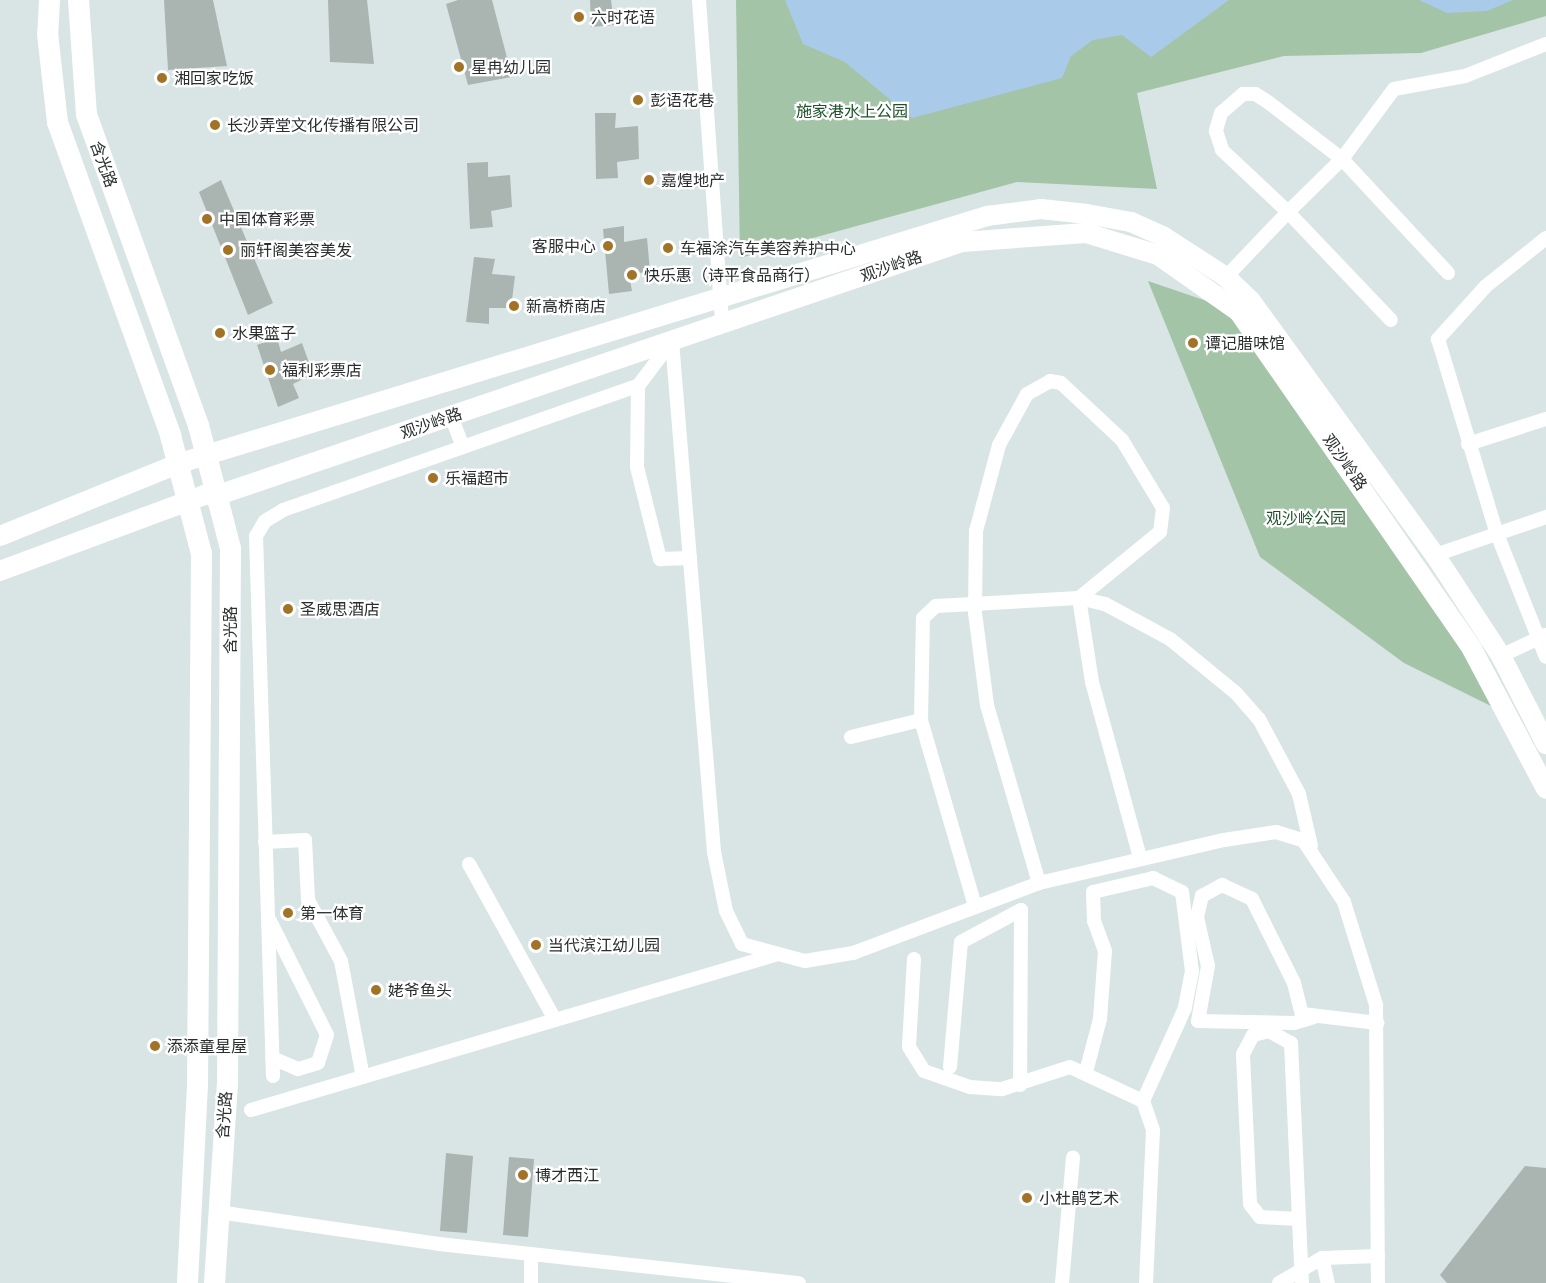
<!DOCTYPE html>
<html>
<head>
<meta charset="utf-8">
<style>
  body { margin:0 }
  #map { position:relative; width:1546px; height:1283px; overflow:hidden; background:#d9e5e5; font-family:"Archivo Narrow","Noto Sans SC",sans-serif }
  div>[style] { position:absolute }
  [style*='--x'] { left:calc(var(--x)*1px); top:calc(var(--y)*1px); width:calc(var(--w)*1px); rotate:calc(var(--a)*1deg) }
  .green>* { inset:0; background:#a3c4a7 }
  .water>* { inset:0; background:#a9cbe9 }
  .building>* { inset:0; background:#aab4b0 }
  .minor>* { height:14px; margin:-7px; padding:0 7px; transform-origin:7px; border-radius:7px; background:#fff }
  .secondary>* { height:20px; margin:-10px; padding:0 10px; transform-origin:10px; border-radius:10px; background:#fff }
  .primary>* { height:21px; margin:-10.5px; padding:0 10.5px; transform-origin:10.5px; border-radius:10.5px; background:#fff }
  .dots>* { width:16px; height:16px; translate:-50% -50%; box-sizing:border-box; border:3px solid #fff; border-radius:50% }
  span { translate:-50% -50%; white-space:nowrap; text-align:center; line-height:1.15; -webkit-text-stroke:4.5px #fff; paint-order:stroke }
  .poi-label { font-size:16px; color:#2a2e2e }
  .left { translate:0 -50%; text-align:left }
  .right { translate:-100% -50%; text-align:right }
  .park-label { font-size:16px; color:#1f512a }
  .street-label { font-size:16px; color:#2a2e2e }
</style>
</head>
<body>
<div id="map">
  <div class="green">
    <i style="clip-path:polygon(736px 0,1546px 0,1546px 16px,1421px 53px,1284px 56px,1137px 93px,1157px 189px,1017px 182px,740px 258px)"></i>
    <i style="clip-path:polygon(1148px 281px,1239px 312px,1501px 711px,1404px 663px,1260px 557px)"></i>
  </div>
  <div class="water">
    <i style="clip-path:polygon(785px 0,1229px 0,1151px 57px,1122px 35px,1093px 40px,1071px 56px,1062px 78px,912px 118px,845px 62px,803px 44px)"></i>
    <i style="clip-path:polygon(1419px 0,1513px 0,1487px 11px,1447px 13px)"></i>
  </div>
  <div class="building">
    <i style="clip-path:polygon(164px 0,213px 0,227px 66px,168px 70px)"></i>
    <i style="clip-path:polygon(328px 0,367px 0,374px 64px,330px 62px)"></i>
    <i style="clip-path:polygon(458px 0,492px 0,512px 77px,468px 85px,446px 4px)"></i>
    <i style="clip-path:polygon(590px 0,611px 0,614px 25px,591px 27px)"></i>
    <i style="clip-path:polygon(595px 113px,616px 113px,615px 128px,638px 126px,639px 159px,617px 162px,618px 178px,596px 179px)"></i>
    <i style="clip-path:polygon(488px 162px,488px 177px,510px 175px,512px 207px,491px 211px,493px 227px,470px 229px,467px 163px)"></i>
    <i style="clip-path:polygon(221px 180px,273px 303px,248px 315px,199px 192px)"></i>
    <i style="clip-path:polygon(624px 226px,624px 242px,647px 238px,650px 271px,629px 275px,632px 291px,609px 294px,603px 229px)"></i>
    <i style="clip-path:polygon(474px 257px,495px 259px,492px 274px,515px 276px,511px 308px,489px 308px,489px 324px,466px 322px)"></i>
    <i style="clip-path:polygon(277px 338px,281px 352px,302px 343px,313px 374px,293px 384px,299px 398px,278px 407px,257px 345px)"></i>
    <i style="clip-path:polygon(446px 1153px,473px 1156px,467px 1233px,440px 1231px)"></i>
    <i style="clip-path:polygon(509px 1157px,534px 1159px,528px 1237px,503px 1235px)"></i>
    <i style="clip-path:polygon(1525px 1166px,1546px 1168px,1546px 1283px,1447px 1283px,1440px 1275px)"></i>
  </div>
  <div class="minor">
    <i style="--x:699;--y:0;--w:325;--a:85.9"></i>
    <i style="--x:1546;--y:238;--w:77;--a:141.3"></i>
    <i style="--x:1486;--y:286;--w:72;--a:132.2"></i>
    <i style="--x:1438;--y:339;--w:204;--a:73.2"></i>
    <i style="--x:1497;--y:534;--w:132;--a:68.3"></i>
    <i style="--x:1448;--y:273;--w:156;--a:-132.9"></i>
    <i style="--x:1342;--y:159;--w:93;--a:-142.4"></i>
    <i style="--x:1268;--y:102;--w:15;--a:-148"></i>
    <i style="--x:1255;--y:94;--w:12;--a:180"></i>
    <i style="--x:1243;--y:94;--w:29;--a:139"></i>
    <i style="--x:1221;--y:113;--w:19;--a:106"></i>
    <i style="--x:1216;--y:131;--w:20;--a:72"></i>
    <i style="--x:1222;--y:150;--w:91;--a:43.2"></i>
    <i style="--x:1288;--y:212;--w:76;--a:-44.5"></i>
    <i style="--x:1342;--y:159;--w:87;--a:-53.4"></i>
    <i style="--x:1394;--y:89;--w:72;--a:-10.4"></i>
    <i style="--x:1465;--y:76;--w:87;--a:-21.6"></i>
    <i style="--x:1226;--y:277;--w:90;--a:-46.4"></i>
    <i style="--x:1288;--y:212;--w:149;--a:46.4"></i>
    <i style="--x:672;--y:341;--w:513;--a:85.3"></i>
    <i style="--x:714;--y:852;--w:60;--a:78.5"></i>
    <i style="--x:726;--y:911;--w:37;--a:64"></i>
    <i style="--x:742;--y:944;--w:65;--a:15.1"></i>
    <i style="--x:805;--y:961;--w:49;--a:-9.5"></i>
    <i style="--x:853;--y:953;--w:199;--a:-20.6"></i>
    <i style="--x:1039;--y:883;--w:190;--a:-13.1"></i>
    <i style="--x:1224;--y:840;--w:53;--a:-8.7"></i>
    <i style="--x:1276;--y:832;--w:28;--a:17"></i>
    <i style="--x:1303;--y:840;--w:74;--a:56.5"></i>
    <i style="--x:1344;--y:902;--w:108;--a:72.7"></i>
    <i style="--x:1376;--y:1005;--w:278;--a:89.6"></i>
    <i style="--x:638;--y:386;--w:81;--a:90.7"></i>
    <i style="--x:637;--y:467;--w:95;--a:76"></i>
    <i style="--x:660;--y:559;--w:30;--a:-2"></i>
    <i style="--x:451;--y:416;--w:33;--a:69"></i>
    <i style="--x:1468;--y:444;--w:82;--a:-17.8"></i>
    <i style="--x:1435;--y:555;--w:117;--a:-18.9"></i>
    <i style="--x:1501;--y:656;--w:49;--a:-25.5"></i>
    <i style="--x:851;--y:737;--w:72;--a:-13.7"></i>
    <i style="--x:265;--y:842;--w:40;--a:-2.9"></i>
    <i style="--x:305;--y:840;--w:60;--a:87.1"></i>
    <i style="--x:308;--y:900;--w:69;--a:61.6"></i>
    <i style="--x:341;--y:961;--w:118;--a:79.3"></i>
    <i style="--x:469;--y:864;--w:178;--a:61.1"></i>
    <i style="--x:1039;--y:883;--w:185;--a:-106.3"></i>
    <i style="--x:987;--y:705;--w:94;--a:-97.4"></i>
    <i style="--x:975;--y:612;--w:81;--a:-89.3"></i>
    <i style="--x:976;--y:531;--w:89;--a:-75"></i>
    <i style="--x:999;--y:445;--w:58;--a:-61.2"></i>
    <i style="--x:1027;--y:394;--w:26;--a:-29"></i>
    <i style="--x:1050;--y:381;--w:11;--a:10"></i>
    <i style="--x:1061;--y:383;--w:83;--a:43.1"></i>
    <i style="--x:1122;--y:440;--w:79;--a:58.9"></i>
    <i style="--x:1163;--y:508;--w:24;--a:97"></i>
    <i style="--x:1160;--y:532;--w:104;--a:140.8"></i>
    <i style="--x:1079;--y:598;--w:85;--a:81.2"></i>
    <i style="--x:1092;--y:682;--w:182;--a:74.7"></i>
    <i style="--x:975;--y:906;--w:194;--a:-106.2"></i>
    <i style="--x:921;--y:720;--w:102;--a:-88.9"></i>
    <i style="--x:923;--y:618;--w:18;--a:-43"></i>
    <i style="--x:936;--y:606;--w:143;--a:-3.2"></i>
    <i style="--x:1079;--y:598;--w:27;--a:13"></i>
    <i style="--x:1105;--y:604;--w:74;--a:28.3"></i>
    <i style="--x:1170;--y:639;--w:85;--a:39.3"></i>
    <i style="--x:1236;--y:693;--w:35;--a:49"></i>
    <i style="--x:1259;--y:719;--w:85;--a:61.9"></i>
    <i style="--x:1299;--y:794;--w:53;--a:77"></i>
    <i style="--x:270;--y:921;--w:127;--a:63.4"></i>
    <i style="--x:327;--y:1035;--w:29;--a:108"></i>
    <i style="--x:318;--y:1063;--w:21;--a:163"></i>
    <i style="--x:298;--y:1069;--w:28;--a:-157"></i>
    <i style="--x:914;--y:959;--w:88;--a:93.3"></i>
    <i style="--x:909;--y:1047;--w:28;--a:58"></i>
    <i style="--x:924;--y:1071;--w:49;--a:19.2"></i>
    <i style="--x:970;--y:1087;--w:32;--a:4"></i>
    <i style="--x:1002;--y:1089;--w:71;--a:-17.9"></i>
    <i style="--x:1070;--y:1067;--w:81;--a:25"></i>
    <i style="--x:1143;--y:1101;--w:31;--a:71"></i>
    <i style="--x:1153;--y:1130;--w:153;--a:92.6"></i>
    <i style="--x:1314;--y:1017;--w:21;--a:163"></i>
    <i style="--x:1294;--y:1023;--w:96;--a:-178.8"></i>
    <i style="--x:1198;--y:1021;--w:56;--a:-79.7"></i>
    <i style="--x:1208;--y:966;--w:50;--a:-102.7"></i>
    <i style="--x:1197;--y:917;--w:22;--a:-77"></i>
    <i style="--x:1202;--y:896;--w:23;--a:-29"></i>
    <i style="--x:1222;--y:885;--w:33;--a:25"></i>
    <i style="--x:1252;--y:899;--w:94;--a:63.4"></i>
    <i style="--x:1294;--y:983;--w:32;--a:76"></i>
    <i style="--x:1302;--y:1014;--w:76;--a:6.8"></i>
    <i style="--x:950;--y:1067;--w:125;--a:-85"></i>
    <i style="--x:961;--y:942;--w:68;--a:-28.1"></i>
    <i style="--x:1021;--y:910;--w:175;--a:90.3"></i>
    <i style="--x:1086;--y:1072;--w:55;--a:-75.2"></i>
    <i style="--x:1100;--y:1019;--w:68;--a:-85.8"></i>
    <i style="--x:1105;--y:951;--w:32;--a:-110"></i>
    <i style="--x:1094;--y:921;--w:29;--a:-92"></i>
    <i style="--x:1093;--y:892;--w:62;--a:-13.1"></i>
    <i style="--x:1153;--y:878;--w:32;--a:26"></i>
    <i style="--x:1182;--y:892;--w:80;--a:82.8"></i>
    <i style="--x:1192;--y:971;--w:38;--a:101"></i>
    <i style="--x:1185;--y:1008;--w:102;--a:114.3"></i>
    <i style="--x:273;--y:1076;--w:540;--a:-91.8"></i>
    <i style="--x:256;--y:536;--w:17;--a:-59"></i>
    <i style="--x:265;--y:521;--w:21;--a:-31"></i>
    <i style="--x:283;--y:510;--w:376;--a:-19.3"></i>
    <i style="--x:638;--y:386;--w:56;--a:-52.9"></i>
    <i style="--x:251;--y:1110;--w:546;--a:-16.48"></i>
    <i style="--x:218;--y:1212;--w:223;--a:8.2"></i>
    <i style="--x:439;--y:1244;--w:362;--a:6.2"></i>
    <i style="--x:1297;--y:1219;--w:37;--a:-177"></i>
    <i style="--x:1260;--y:1217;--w:16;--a:-128"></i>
    <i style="--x:1250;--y:1204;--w:150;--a:-92.7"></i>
    <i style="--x:1243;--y:1054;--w:21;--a:-62"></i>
    <i style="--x:1253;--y:1035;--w:16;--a:-14"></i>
    <i style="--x:1269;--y:1031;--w:25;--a:29"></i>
    <i style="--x:1291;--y:1043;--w:240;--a:87.4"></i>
    <i style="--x:1322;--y:1258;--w:26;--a:77"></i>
    <i style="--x:531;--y:1283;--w:29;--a:-90"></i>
    <i style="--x:1062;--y:1283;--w:126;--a:-85"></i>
    <i style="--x:1279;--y:1283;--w:50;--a:-30.2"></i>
    <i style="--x:1322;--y:1258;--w:56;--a:-2"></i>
  </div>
  <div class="secondary">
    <i style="--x:0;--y:536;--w:191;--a:-22.1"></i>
    <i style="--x:177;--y:464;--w:847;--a:-17.02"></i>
    <i style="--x:987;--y:216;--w:54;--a:-7.4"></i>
    <i style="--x:1041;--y:209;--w:46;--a:6.2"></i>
    <i style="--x:1087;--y:214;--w:45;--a:10.3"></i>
    <i style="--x:1131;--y:222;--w:36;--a:24"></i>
    <i style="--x:1164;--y:237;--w:74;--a:32.8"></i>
    <i style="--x:1226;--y:277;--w:35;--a:44"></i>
    <i style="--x:1251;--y:301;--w:314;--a:54.1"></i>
    <i style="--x:1435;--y:555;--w:121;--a:56.8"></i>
    <i style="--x:1501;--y:656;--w:99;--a:62.9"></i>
    <i style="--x:0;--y:571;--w:218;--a:-20.4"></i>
    <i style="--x:204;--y:495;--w:23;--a:-7"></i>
    <i style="--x:227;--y:492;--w:776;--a:-18.79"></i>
    <i style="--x:962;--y:242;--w:124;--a:-4.2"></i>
    <i style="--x:1086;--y:233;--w:75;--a:17"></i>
    <i style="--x:1158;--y:255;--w:99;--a:35.1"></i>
    <i style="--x:1239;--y:312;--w:410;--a:55.3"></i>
    <i style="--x:1472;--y:649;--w:158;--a:62.1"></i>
  </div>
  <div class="primary">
    <i style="--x:49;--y:0;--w:33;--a:93"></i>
    <i style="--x:47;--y:33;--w:90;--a:83.6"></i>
    <i style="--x:57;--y:122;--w:333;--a:70.1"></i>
    <i style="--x:170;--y:435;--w:122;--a:75.3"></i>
    <i style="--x:201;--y:553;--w:531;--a:90.43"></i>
    <i style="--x:197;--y:1084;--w:199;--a:92.9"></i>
    <i style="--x:78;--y:0;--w:114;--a:86"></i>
    <i style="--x:86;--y:114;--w:331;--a:70.2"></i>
    <i style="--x:198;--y:425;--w:127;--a:75.4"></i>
    <i style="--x:230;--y:548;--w:534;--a:90.32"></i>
    <i style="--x:227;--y:1082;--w:201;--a:93.7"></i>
  </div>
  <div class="dots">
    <i style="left:579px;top:17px;background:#a27326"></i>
    <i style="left:459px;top:67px;background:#a27326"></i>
    <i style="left:162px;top:78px;background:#a27326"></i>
    <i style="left:638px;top:100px;background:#a27326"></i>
    <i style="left:215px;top:125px;background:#a27326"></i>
    <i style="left:649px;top:180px;background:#a27326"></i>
    <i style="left:207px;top:219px;background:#a27326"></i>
    <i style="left:608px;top:246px;background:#a27326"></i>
    <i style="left:668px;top:248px;background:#a27326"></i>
    <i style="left:228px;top:250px;background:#a27326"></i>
    <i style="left:632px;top:275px;background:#a27326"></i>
    <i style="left:514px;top:306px;background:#a27326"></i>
    <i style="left:220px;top:333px;background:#a27326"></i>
    <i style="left:1193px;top:343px;background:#a27326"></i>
    <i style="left:270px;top:370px;background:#a27326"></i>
    <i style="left:433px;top:478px;background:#a27326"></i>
    <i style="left:288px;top:609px;background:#a27326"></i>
    <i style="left:288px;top:913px;background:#a27326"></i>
    <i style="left:536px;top:945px;background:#a27326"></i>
    <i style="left:376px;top:990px;background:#a27326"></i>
    <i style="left:155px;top:1046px;background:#a27326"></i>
    <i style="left:523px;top:1175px;background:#a27326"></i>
    <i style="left:1027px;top:1198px;background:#a27326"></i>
  </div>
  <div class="poi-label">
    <span class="left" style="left:591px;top:17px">六时花语</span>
    <span class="left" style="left:471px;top:67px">星冉幼儿园</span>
    <span class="left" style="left:174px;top:78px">湘回家吃饭</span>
    <span class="left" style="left:650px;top:100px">彭语花巷</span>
    <span class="left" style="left:227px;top:125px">长沙弄堂文化传播有限公司</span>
    <span class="left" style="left:661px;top:180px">嘉煌地产</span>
    <span class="left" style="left:219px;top:219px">中国体育彩票</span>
    <span class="right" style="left:596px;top:246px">客服中心</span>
    <span class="left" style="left:680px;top:248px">车福涂汽车美容养护中心</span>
    <span class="left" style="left:240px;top:250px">丽轩阁美容美发</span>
    <span class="left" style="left:644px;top:275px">快乐惠（诗平食品商行）</span>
    <span class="left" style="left:526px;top:306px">新高桥商店</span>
    <span class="left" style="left:232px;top:333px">水果篮子</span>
    <span class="left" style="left:1205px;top:343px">谭记腊味馆</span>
    <span class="left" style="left:282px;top:370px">福利彩票店</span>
    <span class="left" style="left:445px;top:478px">乐福超市</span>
    <span class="left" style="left:300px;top:609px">圣威思酒店</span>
    <span class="left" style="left:300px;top:913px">第一体育</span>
    <span class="left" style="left:548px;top:945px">当代滨江幼儿园</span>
    <span class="left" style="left:388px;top:990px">姥爷鱼头</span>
    <span class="left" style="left:167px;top:1046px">添添童星屋</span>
    <span class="left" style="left:535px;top:1175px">博才西江</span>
    <span class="left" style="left:1039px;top:1198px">小杜鹃艺术</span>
  </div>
  <div class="park-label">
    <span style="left:852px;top:111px">施家港水上公园</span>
    <span style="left:1306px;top:518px">观沙岭公园</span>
  </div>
  <div class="street-label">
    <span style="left:104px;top:164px;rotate:70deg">含光路</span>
    <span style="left:891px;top:266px;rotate:-19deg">观沙岭路</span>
    <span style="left:431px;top:423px;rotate:-19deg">观沙岭路</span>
    <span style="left:1345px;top:462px;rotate:55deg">观沙岭路</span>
    <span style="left:230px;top:630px;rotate:-90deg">含光路</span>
    <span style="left:224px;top:1115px;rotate:-86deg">含光路</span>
  </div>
</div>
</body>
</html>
